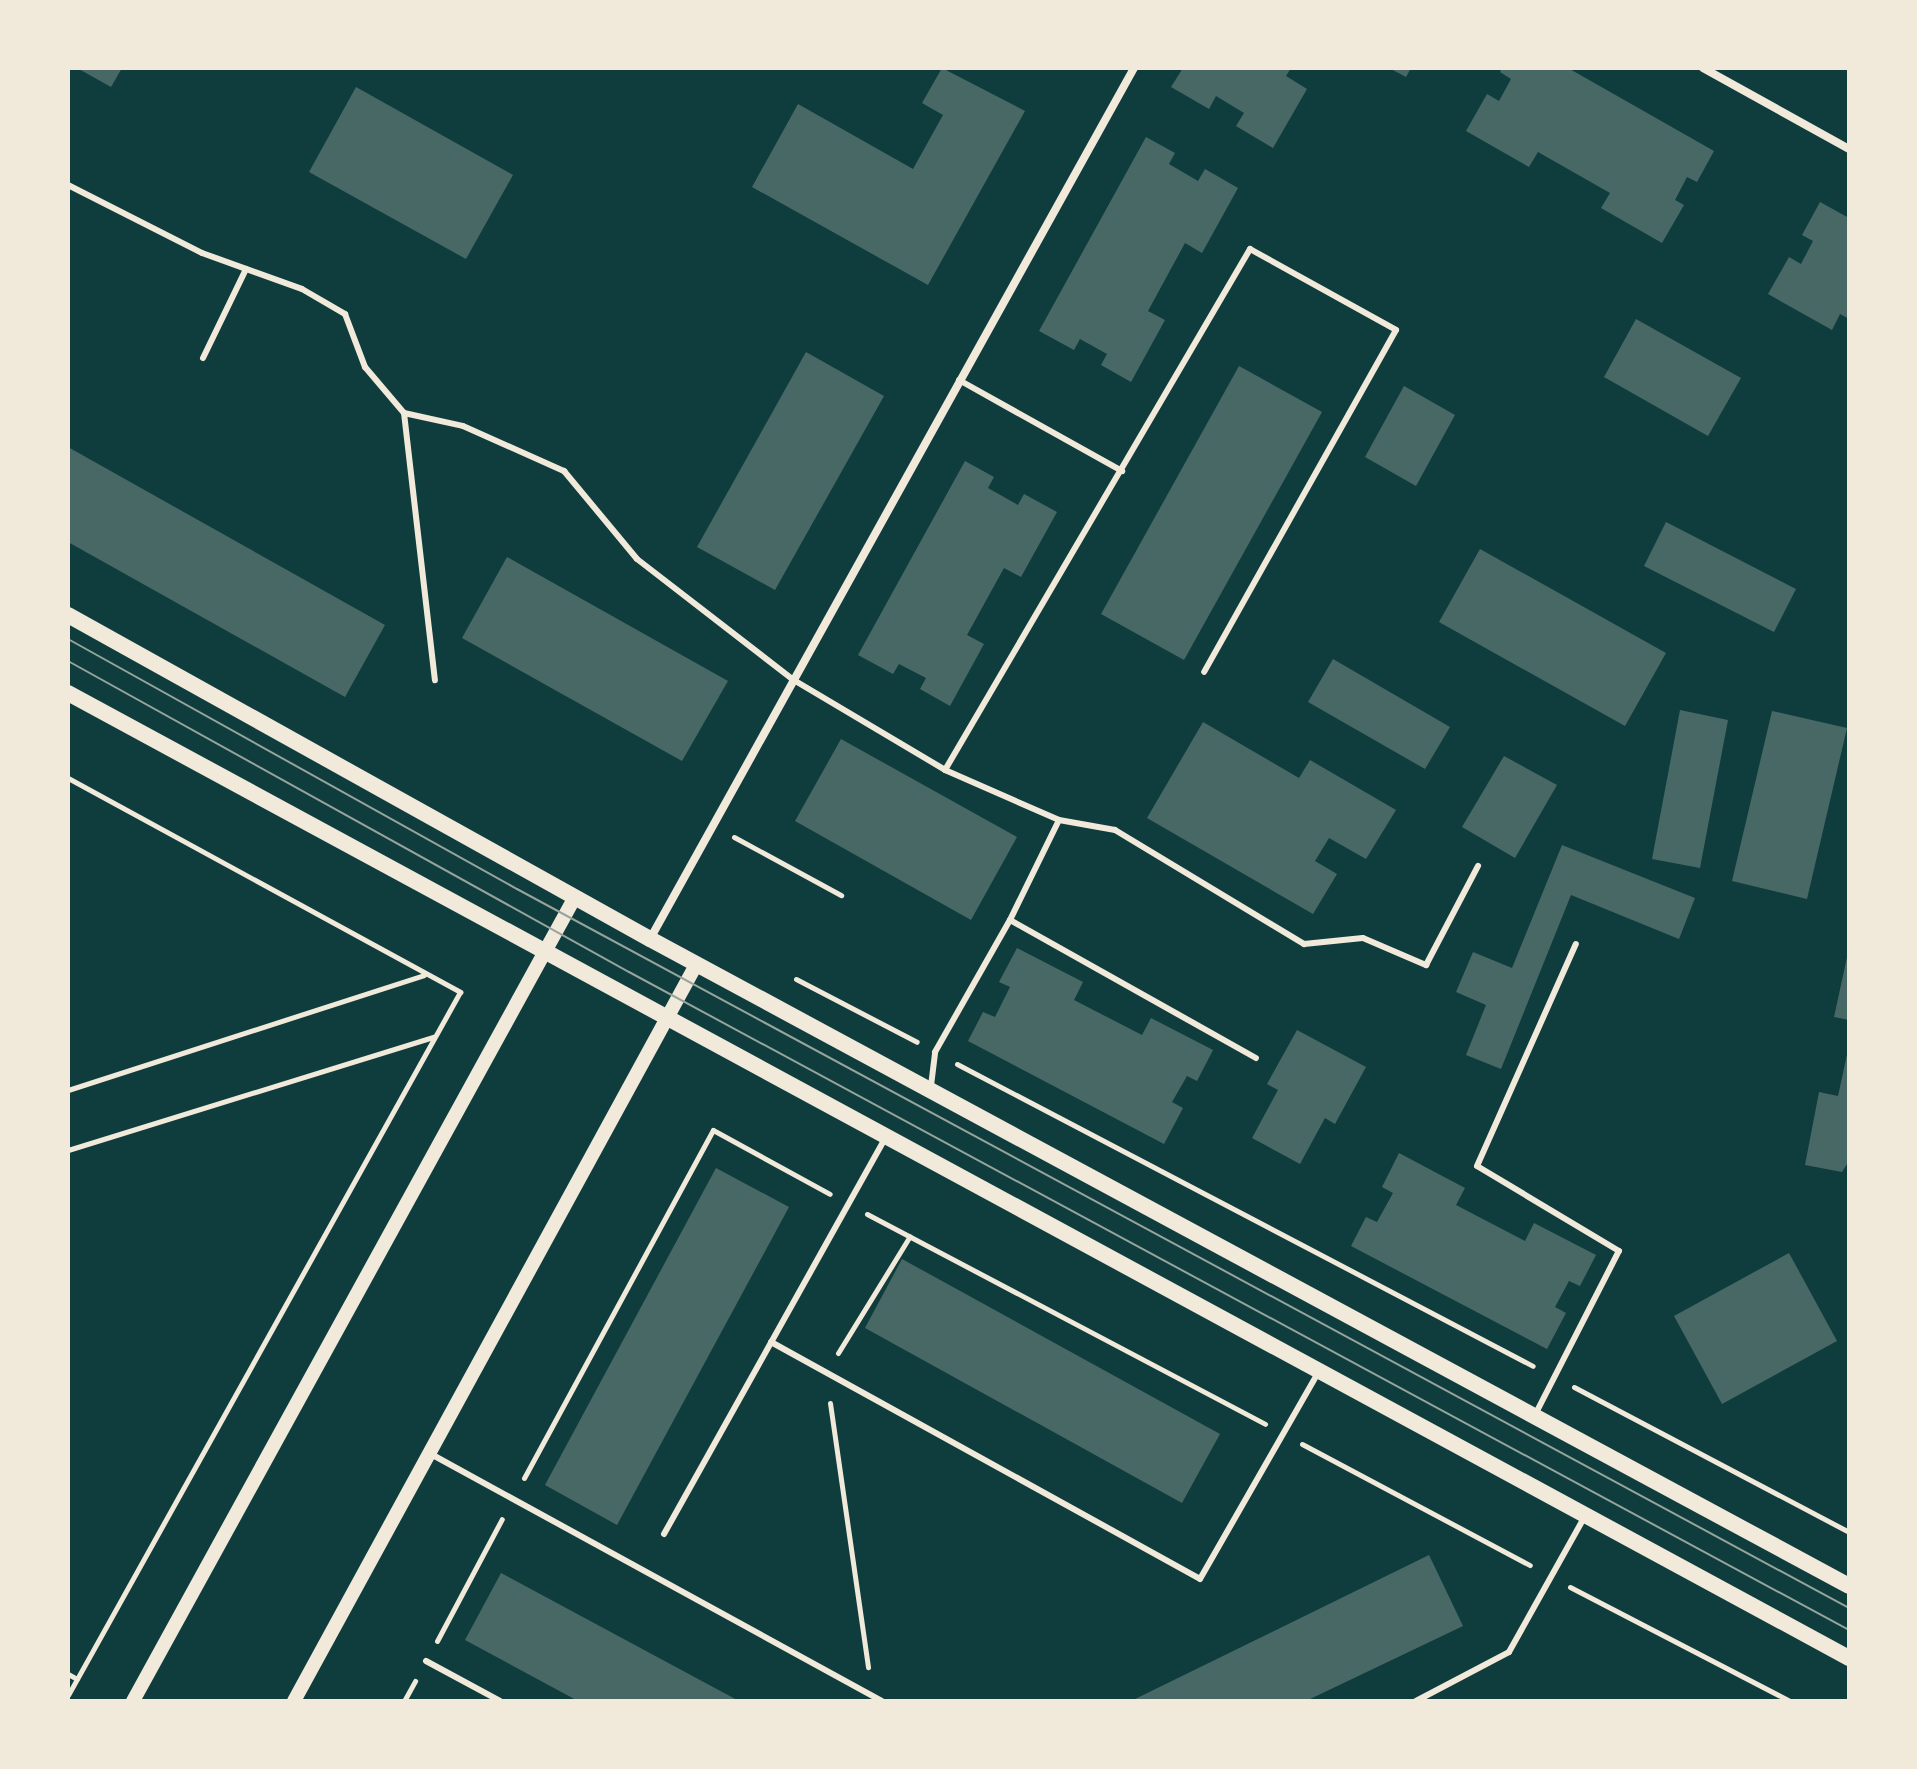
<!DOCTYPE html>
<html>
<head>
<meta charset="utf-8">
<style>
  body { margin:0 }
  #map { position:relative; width:1917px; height:1769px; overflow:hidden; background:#0f3d3e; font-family:Ubuntu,sans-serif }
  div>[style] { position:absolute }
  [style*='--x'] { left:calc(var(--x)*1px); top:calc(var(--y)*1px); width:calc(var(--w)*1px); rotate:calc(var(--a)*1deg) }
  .building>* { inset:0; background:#486865 }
  .path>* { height:5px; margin:-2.5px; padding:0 2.5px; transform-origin:2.5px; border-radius:2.5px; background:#f1e9da }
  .service>* { height:6px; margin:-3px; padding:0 3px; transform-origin:3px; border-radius:3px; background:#f1e9da }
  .minor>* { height:8px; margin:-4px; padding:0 4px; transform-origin:4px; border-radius:4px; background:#f1e9da }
  .tertiary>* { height:14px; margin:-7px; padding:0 7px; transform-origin:7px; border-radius:7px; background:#f1e9da }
  .secondary>* { height:16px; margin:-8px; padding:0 8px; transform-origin:8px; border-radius:8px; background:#f1e9da }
  .tram>* { height:2px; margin:-1px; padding:0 1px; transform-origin:1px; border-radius:1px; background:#97a49c }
  span { translate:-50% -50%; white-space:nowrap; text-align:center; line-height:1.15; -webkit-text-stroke:8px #f1e9da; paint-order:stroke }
  .frame { position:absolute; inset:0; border:70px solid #f1e9da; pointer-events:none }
</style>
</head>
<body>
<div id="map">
  <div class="building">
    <i style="clip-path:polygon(77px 68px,122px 68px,111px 87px)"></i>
    <i style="clip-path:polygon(942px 68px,1025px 111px,928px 285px,752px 187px,798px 104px,913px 169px,943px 115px,922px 103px)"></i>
    <i style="clip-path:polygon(1183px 68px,1291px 68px,1286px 76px,1307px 89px,1273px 148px,1236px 126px,1244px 113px,1216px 96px,1209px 109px,1171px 87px)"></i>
    <i style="clip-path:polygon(1389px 68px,1411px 68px,1406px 77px)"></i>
    <i style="clip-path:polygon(1502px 68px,1568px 68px,1714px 151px,1697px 182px,1687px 177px,1675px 200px,1684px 205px,1662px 243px,1601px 208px,1610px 193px,1538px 152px,1529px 167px,1466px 131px,1487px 94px,1499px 101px,1511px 79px,1500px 72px)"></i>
    <i style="clip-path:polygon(356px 87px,513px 175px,466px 259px,309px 172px)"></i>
    <i style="clip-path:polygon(1146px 137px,1175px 153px,1169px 164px,1198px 181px,1205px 169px,1238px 188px,1202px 253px,1185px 243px,1148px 311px,1165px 320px,1131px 382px,1101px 365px,1107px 354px,1080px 339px,1074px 350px,1039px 331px)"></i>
    <i style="clip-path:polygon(1820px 202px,1849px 218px,1849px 319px,1840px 314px,1832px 330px,1768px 294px,1789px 257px,1801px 264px,1813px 241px,1802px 235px)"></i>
    <i style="clip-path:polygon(1636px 319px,1741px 378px,1708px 436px,1604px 377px)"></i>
    <i style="clip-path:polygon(806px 352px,884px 396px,775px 590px,697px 547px)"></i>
    <i style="clip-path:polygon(1239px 366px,1322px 412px,1184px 660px,1101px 614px)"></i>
    <i style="clip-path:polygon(1404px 386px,1455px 415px,1416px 486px,1365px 457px)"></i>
    <i style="clip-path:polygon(68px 447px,385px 625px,345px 697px,68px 542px)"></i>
    <i style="clip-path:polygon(965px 461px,994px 477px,988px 488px,1018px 505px,1024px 494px,1057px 512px,1021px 577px,1004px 568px,967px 635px,984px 644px,950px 706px,920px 689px,926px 678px,899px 664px,893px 674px,858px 655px)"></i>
    <i style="clip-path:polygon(1666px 522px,1796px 589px,1774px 632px,1644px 566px)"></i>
    <i style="clip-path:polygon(1480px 549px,1666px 653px,1625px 726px,1439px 622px)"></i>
    <i style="clip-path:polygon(507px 557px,728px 681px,682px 761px,462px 638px)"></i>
    <i style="clip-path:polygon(1333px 659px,1450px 727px,1425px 769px,1308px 702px)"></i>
    <i style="clip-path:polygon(1680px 710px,1728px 720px,1700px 868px,1652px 859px)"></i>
    <i style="clip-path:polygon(1772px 711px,1847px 728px,1807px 899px,1732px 881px)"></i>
    <i style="clip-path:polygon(1203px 722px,1299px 778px,1310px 760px,1396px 810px,1366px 859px,1329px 838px,1315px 861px,1337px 874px,1313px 914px,1147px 818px)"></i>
    <i style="clip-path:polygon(841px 739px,1017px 837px,971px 920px,795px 821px)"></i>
    <i style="clip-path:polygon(1504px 756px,1557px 785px,1515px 858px,1462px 827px)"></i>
    <i style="clip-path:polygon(1562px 845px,1695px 898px,1679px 939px,1571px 895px,1501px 1069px,1466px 1055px,1486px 1005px,1456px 992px,1473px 952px,1512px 968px)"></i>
    <i style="clip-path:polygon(1017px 948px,1083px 982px,1074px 1000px,1142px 1035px,1151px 1018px,1213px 1050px,1197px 1081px,1187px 1076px,1172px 1102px,1183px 1108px,1164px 1144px,968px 1041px,983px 1012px,995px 1017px,1010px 987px,999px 982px)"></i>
    <i style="clip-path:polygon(1849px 948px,1849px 1020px,1834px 1017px)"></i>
    <i style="clip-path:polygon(1297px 1030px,1366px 1067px,1335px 1124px,1325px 1118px,1300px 1164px,1252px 1138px,1278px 1090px,1267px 1084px)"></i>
    <i style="clip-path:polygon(1848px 1050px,1849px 1161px,1842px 1172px,1805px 1165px,1819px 1092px,1838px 1096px)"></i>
    <i style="clip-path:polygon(1399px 1153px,1465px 1188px,1456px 1205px,1525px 1241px,1534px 1223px,1596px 1255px,1580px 1286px,1569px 1281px,1555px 1307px,1566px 1313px,1547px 1349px,1351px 1246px,1366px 1217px,1377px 1222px,1393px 1193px,1382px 1187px)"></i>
    <i style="clip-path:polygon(716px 1168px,789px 1207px,617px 1525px,545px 1485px)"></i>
    <i style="clip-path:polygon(1789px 1253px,1837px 1341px,1722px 1404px,1674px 1316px)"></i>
    <i style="clip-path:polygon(902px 1259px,1220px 1434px,1182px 1503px,865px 1328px)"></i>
    <i style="clip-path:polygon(1429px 1555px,1463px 1626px,1306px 1701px,1131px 1701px)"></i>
    <i style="clip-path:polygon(501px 1573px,739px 1701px,578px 1701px,465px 1640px)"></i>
  </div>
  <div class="path">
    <i style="--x:68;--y:778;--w:447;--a:28.6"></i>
    <i style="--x:460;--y:992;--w:805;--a:119.14"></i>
    <i style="--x:734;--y:837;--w:122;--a:28.5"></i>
    <i style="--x:796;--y:979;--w:136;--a:27.5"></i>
    <i style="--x:957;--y:1064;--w:650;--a:27.67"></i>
    <i style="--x:68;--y:1090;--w:374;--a:-17.9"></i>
    <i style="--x:68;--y:1150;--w:383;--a:-17.2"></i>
    <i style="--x:867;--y:1214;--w:450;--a:27.8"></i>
    <i style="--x:838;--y:1353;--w:137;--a:-58.4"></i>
    <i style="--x:1574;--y:1387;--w:311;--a:27.8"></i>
    <i style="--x:830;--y:1403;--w:267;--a:81.8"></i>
    <i style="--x:1302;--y:1444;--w:258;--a:28"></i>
    <i style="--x:524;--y:1478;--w:396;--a:-61.5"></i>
    <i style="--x:713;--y:1130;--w:133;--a:28.7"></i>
    <i style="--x:1570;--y:1587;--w:248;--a:27.4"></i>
    <i style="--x:437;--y:1641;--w:138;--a:-62"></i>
    <i style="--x:68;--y:1674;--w:10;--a:29"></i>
    <i style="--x:404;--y:1701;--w:23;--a:-61"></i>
  </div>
  <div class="service">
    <i style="--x:68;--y:185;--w:150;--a:26.9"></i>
    <i style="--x:202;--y:253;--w:106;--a:19.8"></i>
    <i style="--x:302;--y:289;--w:50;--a:30.2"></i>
    <i style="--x:345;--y:314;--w:57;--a:69.3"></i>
    <i style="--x:365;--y:367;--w:60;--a:49.7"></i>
    <i style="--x:404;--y:413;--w:60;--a:12.4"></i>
    <i style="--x:463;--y:426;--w:111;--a:24"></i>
    <i style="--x:564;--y:471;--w:114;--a:50.3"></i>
    <i style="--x:637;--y:559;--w:196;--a:37.7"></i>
    <i style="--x:792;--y:679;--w:178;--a:30.7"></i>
    <i style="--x:945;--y:770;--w:604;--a:-59.65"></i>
    <i style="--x:1250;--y:249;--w:167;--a:29"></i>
    <i style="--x:1396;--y:330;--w:392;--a:119.3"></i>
    <i style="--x:203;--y:358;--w:99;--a:-64.2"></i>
    <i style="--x:959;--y:380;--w:187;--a:29.2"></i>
    <i style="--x:404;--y:413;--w:269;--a:83.4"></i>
    <i style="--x:945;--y:770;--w:124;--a:23.7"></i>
    <i style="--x:1059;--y:820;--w:111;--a:116.1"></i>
    <i style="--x:1059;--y:820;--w:57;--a:10.1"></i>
    <i style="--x:1115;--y:830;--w:221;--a:31.1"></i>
    <i style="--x:1304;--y:944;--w:59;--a:-5.8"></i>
    <i style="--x:1363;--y:938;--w:69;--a:23.2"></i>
    <i style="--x:1426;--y:965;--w:112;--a:-62.3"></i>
    <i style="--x:931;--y:1086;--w:34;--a:-83"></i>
    <i style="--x:935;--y:1052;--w:152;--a:-60.4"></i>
    <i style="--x:1010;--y:920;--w:282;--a:29.3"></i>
    <i style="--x:771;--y:1342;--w:490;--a:28.9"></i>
    <i style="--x:1200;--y:1579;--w:237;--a:-60.2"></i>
    <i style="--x:1536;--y:1413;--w:182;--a:-62.9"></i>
    <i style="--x:1619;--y:1251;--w:165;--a:-149.1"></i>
    <i style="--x:1477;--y:1166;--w:243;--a:-66"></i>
    <i style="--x:429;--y:1453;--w:516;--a:28.7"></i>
    <i style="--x:664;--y:1534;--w:453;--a:-60.8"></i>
    <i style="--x:426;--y:1661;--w:84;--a:28.4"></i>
    <i style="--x:1416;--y:1701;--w:105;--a:-27.8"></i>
    <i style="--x:1509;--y:1652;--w:156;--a:-60.8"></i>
  </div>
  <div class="minor">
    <i style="--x:1703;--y:68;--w:167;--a:29"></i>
    <i style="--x:650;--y:939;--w:996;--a:-60.94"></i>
  </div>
  <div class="tertiary">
    <i style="--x:133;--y:1701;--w:917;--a:-61.2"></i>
    <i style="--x:294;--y:1701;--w:839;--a:-61.36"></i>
  </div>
  <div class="secondary">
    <i style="--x:68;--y:615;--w:666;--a:29.1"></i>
    <i style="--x:650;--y:939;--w:1362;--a:28.35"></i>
    <i style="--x:68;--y:693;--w:2026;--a:28.45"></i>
  </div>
  <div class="tram">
    <i style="--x:68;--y:639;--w:514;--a:29.11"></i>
    <i style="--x:517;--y:889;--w:1514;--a:28.36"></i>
    <i style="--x:68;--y:661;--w:641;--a:29"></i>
    <i style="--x:629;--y:972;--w:1386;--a:28.34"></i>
  </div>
  <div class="frame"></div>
</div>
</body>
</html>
